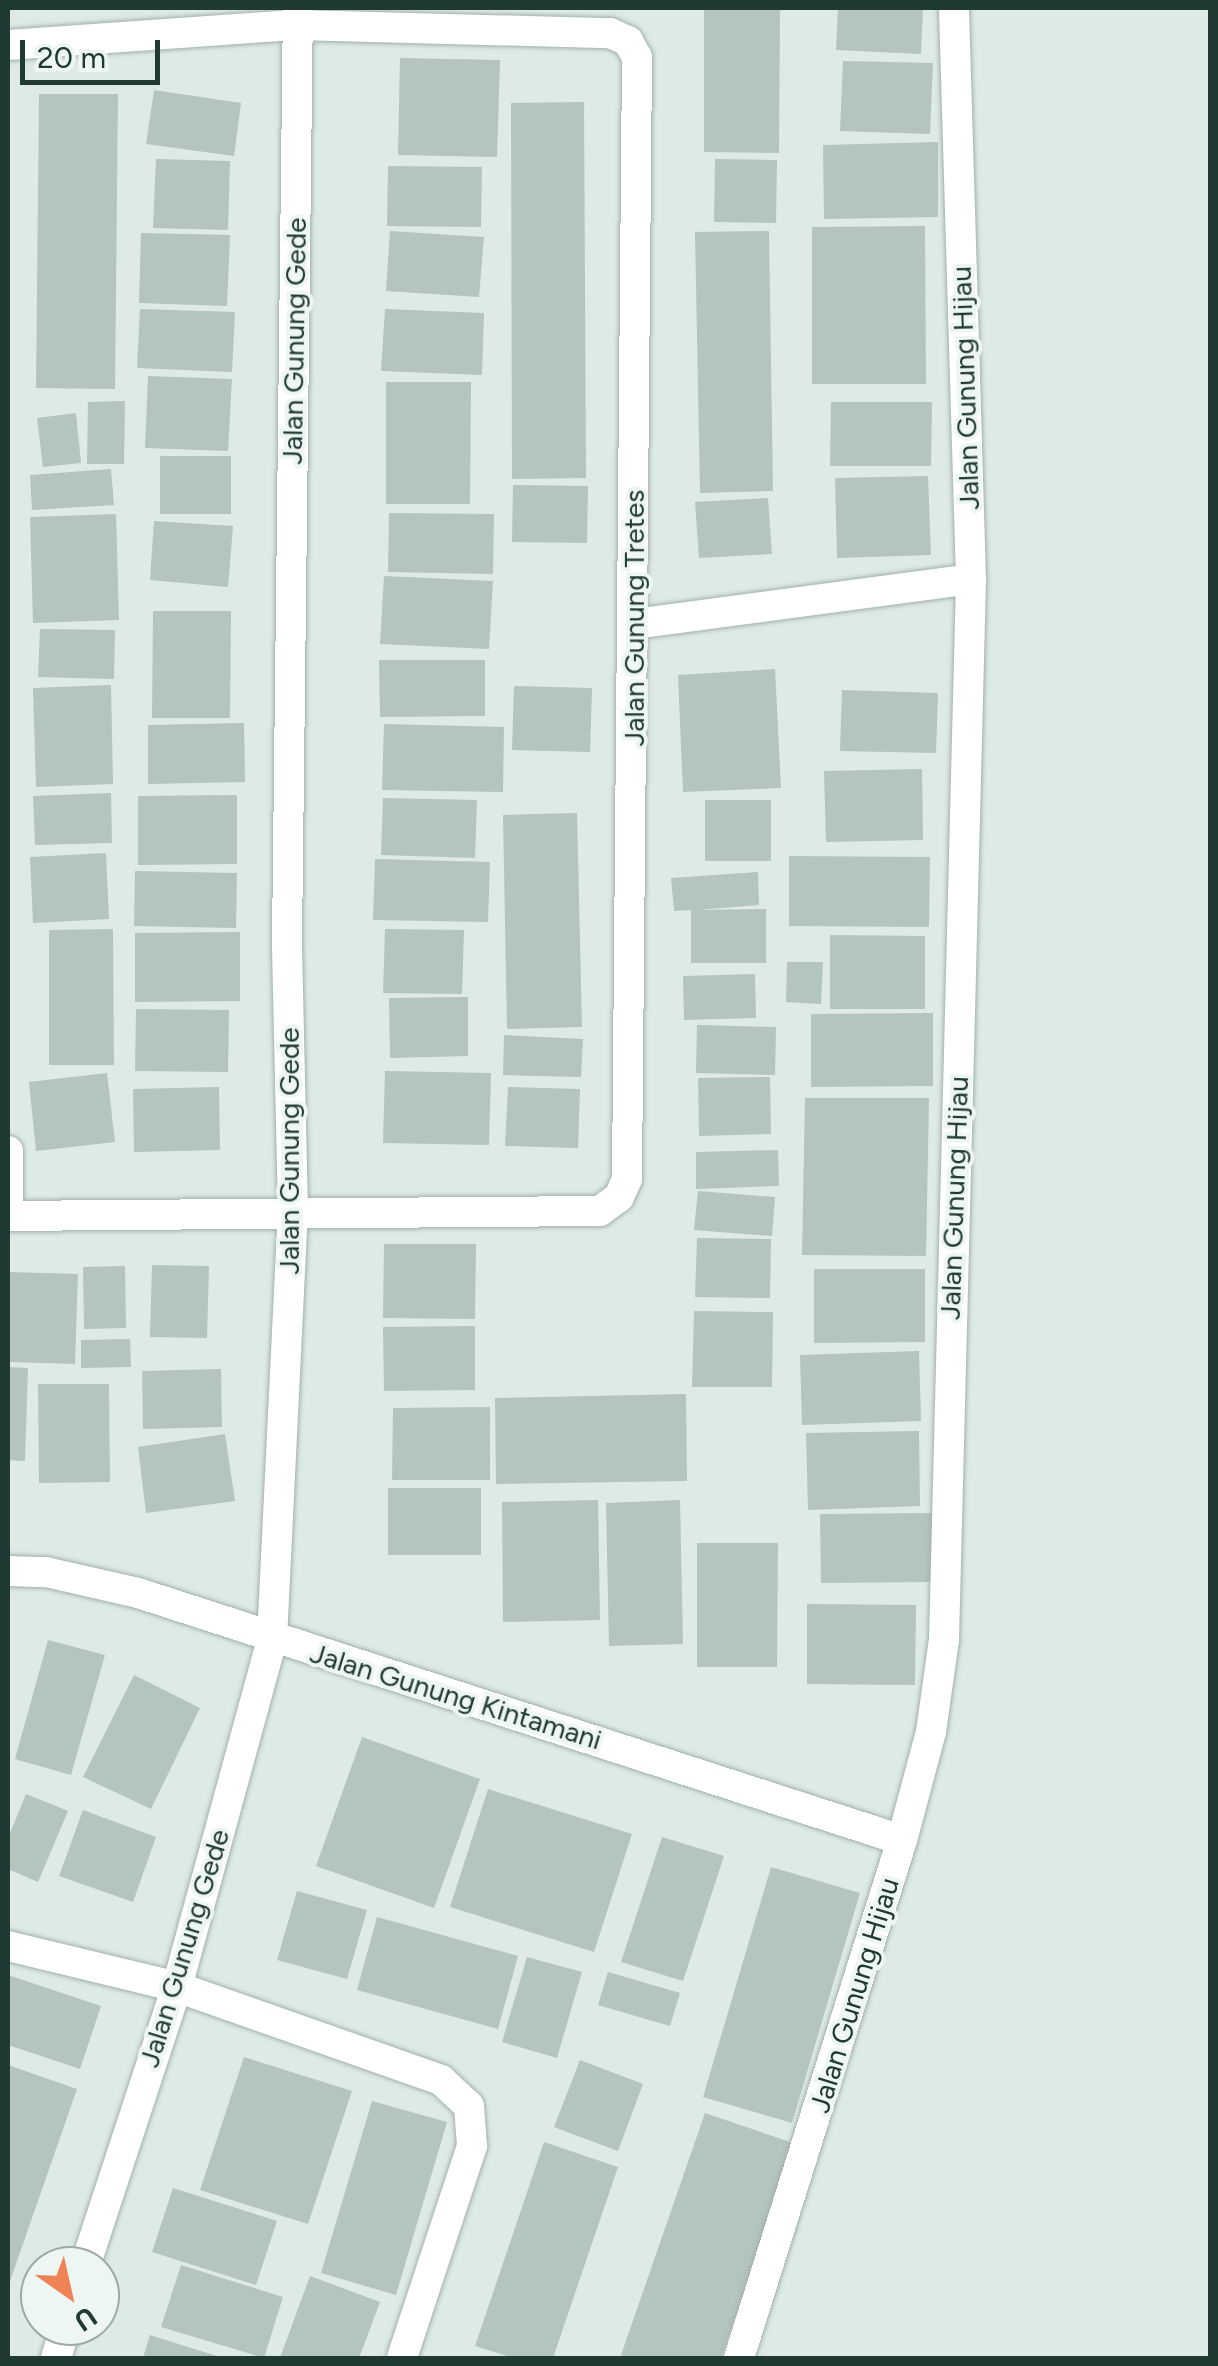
<!DOCTYPE html>
<html>
<head>
<meta charset="utf-8">
<style>
  body { margin:0 }
  #map { position:relative; width:1218px; height:2366px; overflow:hidden; background:#deeae5; font-family:Figtree,sans-serif }
  div>[style] { position:absolute }
  [style*='--x'] { left:calc(var(--x)*1px); top:calc(var(--y)*1px); width:calc(var(--w)*1px); rotate:calc(var(--a)*1deg) }
  .building>* { inset:0; background:#b4c4be }
  .roads { filter:drop-shadow(0 0 2px #a1b1ac) drop-shadow(0 0 2px #a1b1ac) }
  .minor>* { height:30px; margin:-15px; padding:0 15px; transform-origin:15px; border-radius:15px; background:#fff }
  span { translate:-50% -50%; white-space:nowrap; text-align:center; line-height:1.15; -webkit-text-stroke:8px #eef6f3; paint-order:stroke }
  .street-label { font-size:28px; color:#203933 }
  .frame { position:absolute; inset:0; border:10px solid #203933; pointer-events:none }
  .north { position:absolute; left:20px; top:2246px; width:100px; height:100px; box-sizing:border-box; background:#eef6f3; border:2px solid #9caaa6; border-radius:50%; rotate:146deg; font-size:28px; font-weight:700; line-height:40px; text-align:center; color:#203933 }
  .north::after { content:''; display:block; margin:auto; width:35px; height:45px; background:#ef8257; clip-path:polygon(50% 0,100% 100%,50% 72%,0 100%) }
  .scale { position:absolute; left:20px; top:40px; width:140px; height:45px; box-sizing:border-box; border:5px solid #203933; border-top:0; padding-left:12px; font-size:30px; line-height:35px; white-space:nowrap; color:#203933; -webkit-text-stroke:8px #eef6f3; paint-order:stroke }
</style>
</head>
<body>
<div id="map">
  <div class="building">
    <i style="clip-path:polygon(704px 8px,780px 8px,779px 153px,704px 152px)"></i>
    <i style="clip-path:polygon(838px 8px,923px 8px,921px 54px,836px 50px)"></i>
    <i style="clip-path:polygon(400px 58px,500px 60px,497px 157px,398px 155px)"></i>
    <i style="clip-path:polygon(843px 61px,933px 63px,930px 134px,840px 131px)"></i>
    <i style="clip-path:polygon(154px 90px,241px 103px,234px 156px,146px 144px)"></i>
    <i style="clip-path:polygon(39px 94px,118px 94px,115px 389px,36px 388px)"></i>
    <i style="clip-path:polygon(584px 102px,586px 478px,512px 479px,511px 103px)"></i>
    <i style="clip-path:polygon(938px 142px,938px 217px,824px 219px,823px 145px)"></i>
    <i style="clip-path:polygon(156px 159px,230px 161px,228px 230px,153px 228px)"></i>
    <i style="clip-path:polygon(715px 159px,777px 160px,776px 223px,714px 222px)"></i>
    <i style="clip-path:polygon(388px 166px,482px 167px,481px 227px,387px 226px)"></i>
    <i style="clip-path:polygon(925px 226px,926px 384px,812px 384px,812px 227px)"></i>
    <i style="clip-path:polygon(390px 231px,484px 237px,479px 297px,386px 291px)"></i>
    <i style="clip-path:polygon(769px 231px,773px 491px,700px 493px,695px 232px)"></i>
    <i style="clip-path:polygon(141px 233px,230px 235px,227px 306px,139px 303px)"></i>
    <i style="clip-path:polygon(140px 309px,235px 312px,232px 372px,137px 368px)"></i>
    <i style="clip-path:polygon(385px 309px,484px 313px,482px 375px,381px 371px)"></i>
    <i style="clip-path:polygon(148px 376px,232px 379px,228px 451px,145px 448px)"></i>
    <i style="clip-path:polygon(386px 382px,471px 382px,470px 504px,386px 504px)"></i>
    <i style="clip-path:polygon(125px 401px,124px 464px,87px 464px,88px 402px)"></i>
    <i style="clip-path:polygon(831px 402px,932px 402px,931px 466px,830px 466px)"></i>
    <i style="clip-path:polygon(76px 413px,81px 463px,43px 467px,37px 418px)"></i>
    <i style="clip-path:polygon(160px 456px,231px 456px,231px 514px,160px 514px)"></i>
    <i style="clip-path:polygon(111px 469px,114px 505px,32px 510px,30px 475px)"></i>
    <i style="clip-path:polygon(928px 476px,931px 555px,837px 558px,835px 478px)"></i>
    <i style="clip-path:polygon(513px 485px,588px 486px,587px 543px,512px 542px)"></i>
    <i style="clip-path:polygon(768px 498px,772px 554px,699px 558px,695px 502px)"></i>
    <i style="clip-path:polygon(389px 513px,494px 514px,493px 574px,388px 572px)"></i>
    <i style="clip-path:polygon(116px 514px,119px 620px,33px 623px,30px 517px)"></i>
    <i style="clip-path:polygon(154px 521px,233px 526px,228px 587px,150px 580px)"></i>
    <i style="clip-path:polygon(384px 576px,493px 581px,489px 649px,380px 644px)"></i>
    <i style="clip-path:polygon(153px 611px,231px 611px,230px 718px,152px 718px)"></i>
    <i style="clip-path:polygon(40px 629px,115px 630px,114px 679px,38px 677px)"></i>
    <i style="clip-path:polygon(379px 660px,485px 660px,485px 716px,380px 717px)"></i>
    <i style="clip-path:polygon(775px 669px,781px 788px,683px 792px,678px 675px)"></i>
    <i style="clip-path:polygon(111px 685px,113px 784px,36px 787px,33px 688px)"></i>
    <i style="clip-path:polygon(514px 686px,592px 688px,590px 752px,512px 750px)"></i>
    <i style="clip-path:polygon(842px 690px,938px 693px,936px 753px,840px 751px)"></i>
    <i style="clip-path:polygon(244px 723px,245px 782px,148px 784px,148px 725px)"></i>
    <i style="clip-path:polygon(384px 724px,504px 727px,503px 792px,382px 790px)"></i>
    <i style="clip-path:polygon(922px 769px,923px 840px,826px 842px,824px 771px)"></i>
    <i style="clip-path:polygon(111px 793px,112px 843px,35px 845px,33px 796px)"></i>
    <i style="clip-path:polygon(237px 795px,237px 864px,138px 865px,138px 796px)"></i>
    <i style="clip-path:polygon(383px 798px,477px 800px,475px 858px,381px 855px)"></i>
    <i style="clip-path:polygon(705px 800px,771px 800px,771px 861px,705px 861px)"></i>
    <i style="clip-path:polygon(577px 813px,582px 1027px,507px 1029px,503px 815px)"></i>
    <i style="clip-path:polygon(106px 853px,109px 919px,33px 923px,30px 857px)"></i>
    <i style="clip-path:polygon(789px 856px,930px 857px,929px 927px,789px 926px)"></i>
    <i style="clip-path:polygon(375px 859px,490px 862px,488px 922px,373px 920px)"></i>
    <i style="clip-path:polygon(135px 871px,237px 873px,236px 928px,134px 926px)"></i>
    <i style="clip-path:polygon(758px 872px,759px 905px,698px 910px,766px 909px,766px 963px,691px 963px,691px 910px,674px 911px,671px 878px)"></i>
    <i style="clip-path:polygon(113px 929px,114px 1065px,49px 1065px,49px 930px)"></i>
    <i style="clip-path:polygon(385px 929px,464px 930px,462px 994px,383px 993px)"></i>
    <i style="clip-path:polygon(240px 932px,240px 1001px,135px 1002px,135px 933px)"></i>
    <i style="clip-path:polygon(830px 935px,925px 936px,925px 1009px,830px 1009px)"></i>
    <i style="clip-path:polygon(787px 962px,823px 962px,821px 1004px,786px 1002px)"></i>
    <i style="clip-path:polygon(755px 974px,756px 1018px,684px 1020px,683px 976px)"></i>
    <i style="clip-path:polygon(468px 997px,468px 1056px,390px 1058px,389px 998px)"></i>
    <i style="clip-path:polygon(136px 1009px,229px 1010px,228px 1072px,135px 1071px)"></i>
    <i style="clip-path:polygon(933px 1013px,933px 1086px,811px 1087px,811px 1014px)"></i>
    <i style="clip-path:polygon(697px 1025px,776px 1027px,775px 1075px,696px 1073px)"></i>
    <i style="clip-path:polygon(504px 1035px,583px 1039px,581px 1077px,503px 1075px)"></i>
    <i style="clip-path:polygon(385px 1071px,491px 1073px,489px 1145px,383px 1143px)"></i>
    <i style="clip-path:polygon(107px 1073px,115px 1142px,36px 1151px,29px 1082px)"></i>
    <i style="clip-path:polygon(770px 1077px,771px 1134px,699px 1136px,698px 1078px)"></i>
    <i style="clip-path:polygon(219px 1087px,220px 1150px,134px 1152px,133px 1089px)"></i>
    <i style="clip-path:polygon(508px 1087px,580px 1089px,578px 1148px,505px 1146px)"></i>
    <i style="clip-path:polygon(805px 1098px,929px 1098px,926px 1256px,802px 1255px)"></i>
    <i style="clip-path:polygon(778px 1150px,779px 1186px,696px 1189px,696px 1152px)"></i>
    <i style="clip-path:polygon(698px 1191px,775px 1197px,772px 1236px,694px 1230px)"></i>
    <i style="clip-path:polygon(697px 1238px,771px 1239px,770px 1298px,695px 1297px)"></i>
    <i style="clip-path:polygon(384px 1244px,476px 1244px,475px 1319px,383px 1318px)"></i>
    <i style="clip-path:polygon(152px 1265px,209px 1266px,207px 1338px,150px 1337px)"></i>
    <i style="clip-path:polygon(125px 1266px,126px 1328px,84px 1329px,83px 1267px)"></i>
    <i style="clip-path:polygon(814px 1269px,925px 1269px,925px 1342px,814px 1343px)"></i>
    <i style="clip-path:polygon(8px 1272px,78px 1274px,75px 1364px,8px 1362px)"></i>
    <i style="clip-path:polygon(694px 1311px,773px 1312px,772px 1387px,692px 1387px)"></i>
    <i style="clip-path:polygon(475px 1326px,475px 1390px,384px 1391px,383px 1327px)"></i>
    <i style="clip-path:polygon(130px 1339px,131px 1367px,81px 1368px,81px 1340px)"></i>
    <i style="clip-path:polygon(919px 1351px,921px 1421px,802px 1425px,800px 1355px)"></i>
    <i style="clip-path:polygon(8px 1367px,28px 1368px,25px 1461px,8px 1460px)"></i>
    <i style="clip-path:polygon(221px 1369px,222px 1427px,143px 1429px,142px 1371px)"></i>
    <i style="clip-path:polygon(38px 1384px,109px 1384px,110px 1482px,39px 1483px)"></i>
    <i style="clip-path:polygon(686px 1394px,687px 1481px,496px 1484px,495px 1398px)"></i>
    <i style="clip-path:polygon(490px 1407px,490px 1480px,392px 1480px,393px 1408px)"></i>
    <i style="clip-path:polygon(919px 1431px,920px 1506px,808px 1510px,806px 1433px)"></i>
    <i style="clip-path:polygon(225px 1434px,235px 1501px,146px 1513px,138px 1447px)"></i>
    <i style="clip-path:polygon(388px 1488px,481px 1488px,481px 1555px,388px 1555px)"></i>
    <i style="clip-path:polygon(598px 1500px,600px 1620px,503px 1622px,502px 1502px)"></i>
    <i style="clip-path:polygon(680px 1500px,683px 1644px,609px 1646px,606px 1503px)"></i>
    <i style="clip-path:polygon(932px 1513px,933px 1582px,821px 1583px,820px 1514px)"></i>
    <i style="clip-path:polygon(697px 1543px,778px 1543px,777px 1667px,697px 1667px)"></i>
    <i style="clip-path:polygon(807px 1604px,916px 1605px,915px 1685px,807px 1684px)"></i>
    <i style="clip-path:polygon(48px 1640px,105px 1655px,71px 1775px,15px 1759px)"></i>
    <i style="clip-path:polygon(134px 1675px,200px 1708px,151px 1809px,83px 1777px)"></i>
    <i style="clip-path:polygon(362px 1737px,480px 1779px,434px 1908px,316px 1866px)"></i>
    <i style="clip-path:polygon(488px 1789px,632px 1834px,594px 1952px,450px 1907px)"></i>
    <i style="clip-path:polygon(26px 1794px,68px 1811px,38px 1882px,8px 1869px,8px 1838px)"></i>
    <i style="clip-path:polygon(83px 1810px,156px 1837px,133px 1902px,59px 1876px)"></i>
    <i style="clip-path:polygon(662px 1837px,724px 1856px,683px 1981px,621px 1962px)"></i>
    <i style="clip-path:polygon(771px 1867px,860px 1893px,792px 2123px,703px 2097px)"></i>
    <i style="clip-path:polygon(297px 1891px,367px 1910px,347px 1979px,277px 1960px)"></i>
    <i style="clip-path:polygon(377px 1917px,518px 1956px,498px 2029px,357px 1990px)"></i>
    <i style="clip-path:polygon(527px 1957px,582px 1972px,557px 2058px,502px 2042px)"></i>
    <i style="clip-path:polygon(608px 1972px,680px 1993px,670px 2026px,598px 2005px)"></i>
    <i style="clip-path:polygon(8px 1975px,101px 2006px,80px 2069px,8px 2045px)"></i>
    <i style="clip-path:polygon(244px 2057px,352px 2091px,308px 2224px,200px 2190px)"></i>
    <i style="clip-path:polygon(580px 2060px,643px 2084px,618px 2151px,554px 2127px)"></i>
    <i style="clip-path:polygon(8px 2065px,77px 2089px,8px 2287px)"></i>
    <i style="clip-path:polygon(372px 2101px,447px 2122px,396px 2295px,321px 2273px)"></i>
    <i style="clip-path:polygon(705px 2113px,796px 2144px,721px 2358px,620px 2358px)"></i>
    <i style="clip-path:polygon(544px 2142px,618px 2167px,553px 2358px,514px 2358px,475px 2346px)"></i>
    <i style="clip-path:polygon(173px 2188px,277px 2221px,256px 2285px,152px 2252px)"></i>
    <i style="clip-path:polygon(181px 2265px,283px 2297px,264px 2358px,161px 2327px)"></i>
    <i style="clip-path:polygon(310px 2276px,380px 2302px,359px 2358px,280px 2358px)"></i>
    <i style="clip-path:polygon(150px 2335px,223px 2358px,143px 2358px)"></i>
  </div>
  <div class="roads">
    <div class="minor">
      <i style="--x:8;--y:45;--w:290;--a:-4"></i>
      <i style="--x:297;--y:25;--w:313;--a:1.5"></i>
      <i style="--x:610;--y:33;--w:20;--a:24"></i>
      <i style="--x:628;--y:41;--w:18;--a:61"></i>
      <i style="--x:637;--y:57;--w:1122;--a:90.51"></i>
      <i style="--x:627;--y:1179;--w:20;--a:114"></i>
      <i style="--x:619;--y:1197;--w:24;--a:144"></i>
      <i style="--x:600;--y:1211;--w:592;--a:179.52"></i>
      <i style="--x:635;--y:624;--w:339;--a:-7.6"></i>
      <i style="--x:8;--y:1151;--w:65;--a:90"></i>
      <i style="--x:8;--y:1571;--w:38;--a:2"></i>
      <i style="--x:46;--y:1572;--w:94;--a:12.9"></i>
      <i style="--x:138;--y:1593;--w:803;--a:17.92"></i>
      <i style="--x:8;--y:1946;--w:174;--a:13.6"></i>
      <i style="--x:177;--y:1987;--w:280;--a:19.4"></i>
      <i style="--x:441;--y:2080;--w:38;--a:43"></i>
      <i style="--x:469;--y:2106;--w:40;--a:85.7"></i>
      <i style="--x:472;--y:2146;--w:223;--a:108.3"></i>
      <i style="--x:85;--y:2266;--w:294;--a:-71.8"></i>
      <i style="--x:177;--y:1987;--w:361;--a:-74.7"></i>
      <i style="--x:272;--y:1639;--w:429;--a:-87.2"></i>
      <i style="--x:293;--y:1211;--w:269;--a:-91.3"></i>
      <i style="--x:287;--y:942;--w:934;--a:-89.33"></i>
      <i style="--x:56;--y:2358;--w:34;--a:-73"></i>
      <i style="--x:739;--y:2358;--w:543;--a:-72.53"></i>
      <i style="--x:902;--y:1840;--w:112;--a:-75"></i>
      <i style="--x:931;--y:1732;--w:93;--a:-82"></i>
      <i style="--x:944;--y:1640;--w:1061;--a:-88.54"></i>
      <i style="--x:971;--y:579;--w:571;--a:-91.71"></i>
    </div>
  </div>
  <div class="street-label">
    <span style="left:294px;top:341px;rotate:-89deg">Jalan Gunung Gede</span>
    <span style="left:965px;top:388px;rotate:-92deg">Jalan Gunung Hijau</span>
    <span style="left:634px;top:618px;rotate:-90deg">Jalan Gunung Tretes</span>
    <span style="left:289px;top:1151px;rotate:-90deg">Jalan Gunung Gede</span>
    <span style="left:954px;top:1198px;rotate:-88deg">Jalan Gunung Hijau</span>
    <span style="left:456px;top:1696px;rotate:17deg">Jalan Gunung Kintamani</span>
    <span style="left:184px;top:1948px;rotate:-73deg">Jalan Gunung Gede</span>
    <span style="left:854px;top:1995px;rotate:-73deg">Jalan Gunung Hijau</span>
  </div>
  <div class="frame"></div>
  <div class="north">U</div>
  <div class="scale">20 m</div>
</div>
</body>
</html>
